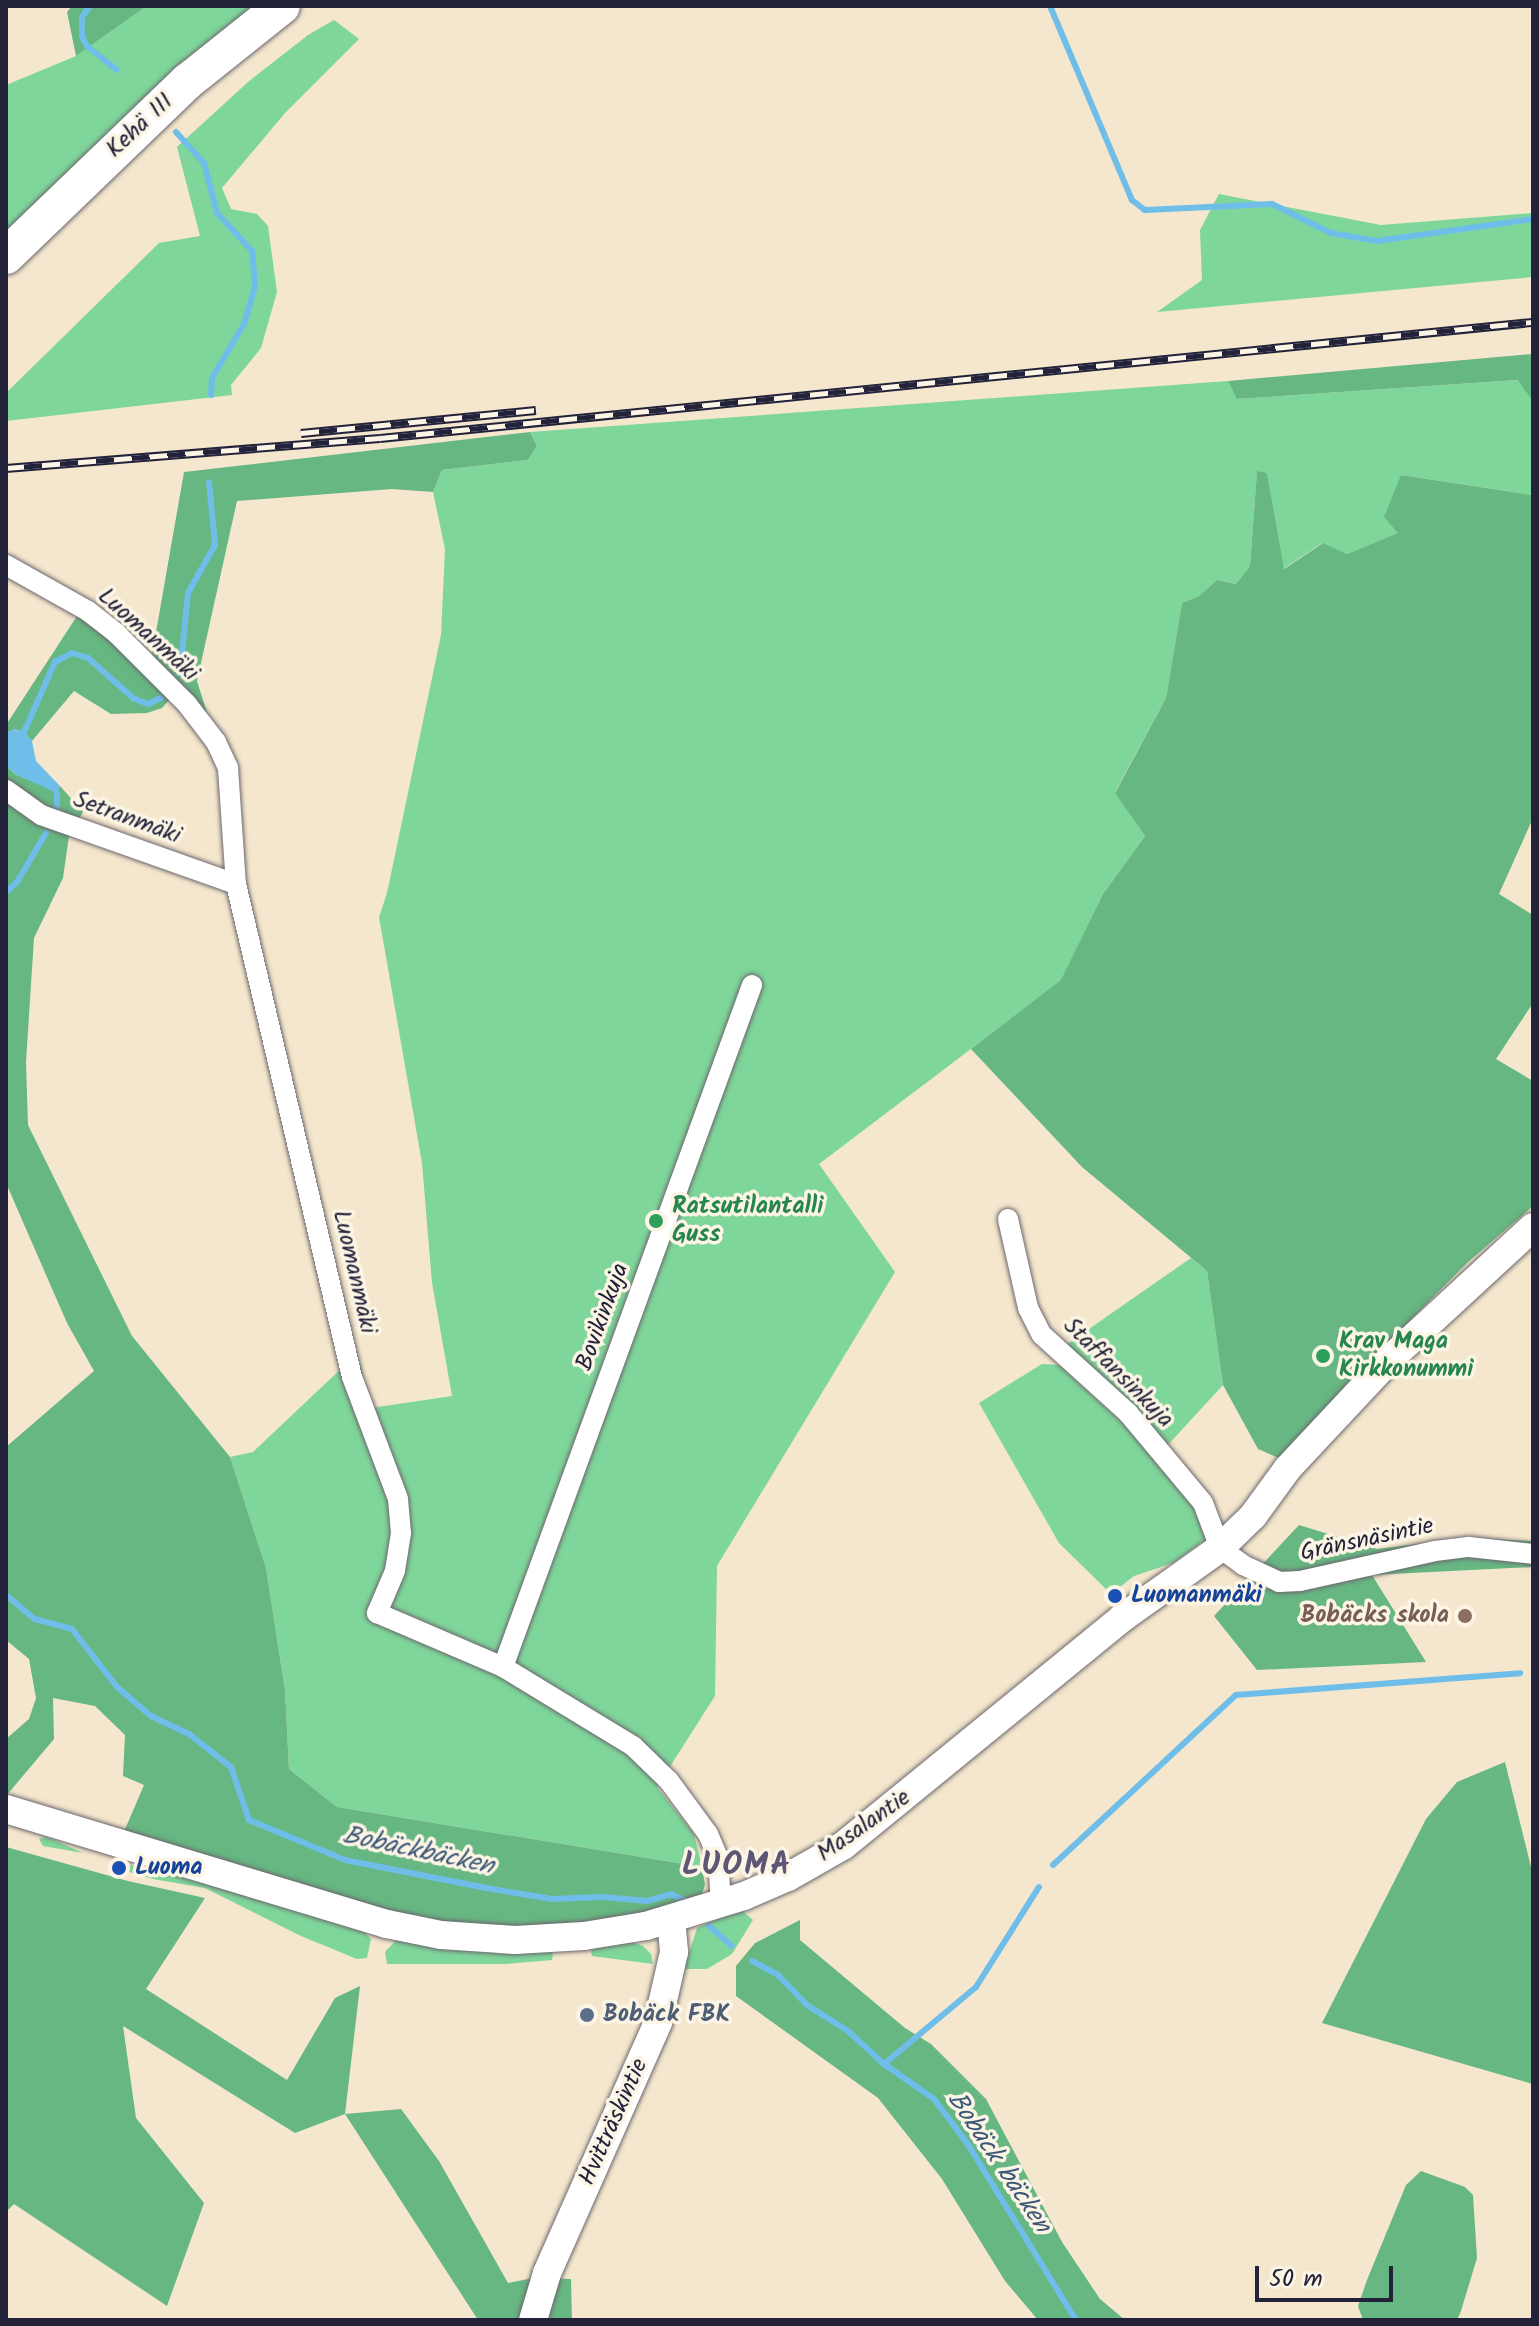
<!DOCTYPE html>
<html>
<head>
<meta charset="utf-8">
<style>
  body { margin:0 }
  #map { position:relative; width:1539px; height:2326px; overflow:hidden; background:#f5e7cd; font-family:Kalam,sans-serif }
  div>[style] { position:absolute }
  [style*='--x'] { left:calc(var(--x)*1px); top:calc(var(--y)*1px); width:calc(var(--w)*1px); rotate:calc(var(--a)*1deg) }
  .green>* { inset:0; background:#7fd69a }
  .forest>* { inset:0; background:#67b782 }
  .water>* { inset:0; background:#6fbeea }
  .stream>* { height:6px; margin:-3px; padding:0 3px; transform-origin:3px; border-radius:3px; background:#6fbeea }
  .roads { filter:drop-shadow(0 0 2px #6c676e) drop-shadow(0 0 2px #6c676e) }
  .street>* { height:20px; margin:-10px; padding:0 10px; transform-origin:10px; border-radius:10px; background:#fff }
  .secondary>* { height:28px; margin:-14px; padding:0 14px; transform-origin:14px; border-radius:14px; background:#fff }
  .highway>* { height:36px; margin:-18px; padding:0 18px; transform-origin:18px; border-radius:18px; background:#fff }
  .rail>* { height:9px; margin-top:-4.5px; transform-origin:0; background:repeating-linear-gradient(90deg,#fcf5e5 0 18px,#22223b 0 36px); box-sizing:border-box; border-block:2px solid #22223b }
  .dots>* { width:22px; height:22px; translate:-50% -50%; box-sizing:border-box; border:4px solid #fcf5e5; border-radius:50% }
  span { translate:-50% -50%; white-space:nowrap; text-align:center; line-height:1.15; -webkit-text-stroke:7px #fcf5e5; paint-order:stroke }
  .street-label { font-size:24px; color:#22223b }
  .leisure-label { font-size:24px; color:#27864d; font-weight:700 }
  .left { translate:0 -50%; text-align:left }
  .transit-label { font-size:24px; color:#164399; font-weight:700 }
  .education-label { font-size:24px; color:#785e54; font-weight:700 }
  .right { translate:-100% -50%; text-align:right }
  .service-label { font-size:24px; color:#4e5e75; font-weight:700 }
  .water-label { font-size:26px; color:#3d5978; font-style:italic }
  .district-label { font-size:32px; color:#5e5675; font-weight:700; letter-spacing:2px }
  .frame { position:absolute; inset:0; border:8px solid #22223b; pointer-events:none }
  .scale { position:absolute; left:1255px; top:2266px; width:138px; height:36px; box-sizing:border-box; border:4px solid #22223b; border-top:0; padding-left:10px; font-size:24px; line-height:28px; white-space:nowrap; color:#22223b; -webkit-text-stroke:6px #fcf5e5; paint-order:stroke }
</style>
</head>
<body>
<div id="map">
  <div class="green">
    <i style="clip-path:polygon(147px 6px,256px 6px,6px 236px,6px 85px,76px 56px)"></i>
    <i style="clip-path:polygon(334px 20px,359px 39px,285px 113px,222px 188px,231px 209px,257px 214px,268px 226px,277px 292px,261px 348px,231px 385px,232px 395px,6px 421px,6px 393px,159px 243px,200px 236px,177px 147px,248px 82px,308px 35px)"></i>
    <i style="clip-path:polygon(1219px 194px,1381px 225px,1533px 213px,1533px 277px,1157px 312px,1202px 280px,1200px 230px)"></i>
    <i style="clip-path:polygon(1519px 380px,1533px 402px,1533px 495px,1401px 475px,1399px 533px,1347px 554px,1322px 543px,1283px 569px,1267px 474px,1257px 472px,1250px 566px,1236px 584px,1217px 580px,1199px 596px,1182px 603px,1166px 698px,1115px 792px,1145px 836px,1103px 894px,1062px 980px,819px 1164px,895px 1272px,717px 1566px,715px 1696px,657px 1787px,694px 1834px,702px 1867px,337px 1807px,289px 1769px,285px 1690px,266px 1568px,230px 1457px,253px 1452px,345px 1365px,360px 1363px,371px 1408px,452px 1396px,432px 1283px,422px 1163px,379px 917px,387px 893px,441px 635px,445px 549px,433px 492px,442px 470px,528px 460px,537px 446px,530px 432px,1228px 381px,1238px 399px)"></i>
    <i style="clip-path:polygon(1191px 1258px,1207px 1271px,1223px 1385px,1166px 1447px,1063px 1347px)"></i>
    <i style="clip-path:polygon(1042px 1364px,1059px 1365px,1125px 1425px,1197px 1509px,1209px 1537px,1173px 1563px,1134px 1576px,1111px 1594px,1059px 1543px,979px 1403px)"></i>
    <i style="clip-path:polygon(46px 1837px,54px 1840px,83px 1853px,43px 1846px,39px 1839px)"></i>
    <i style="clip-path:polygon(125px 1865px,158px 1868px,359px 1927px,371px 1939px,367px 1958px,357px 1959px,301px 1936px,205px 1888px,153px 1879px,126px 1871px)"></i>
    <i style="clip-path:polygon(740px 1909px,753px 1920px,732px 1954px,707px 1969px,684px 1969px,697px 1928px)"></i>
    <i style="clip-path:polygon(396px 1940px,421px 1945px,552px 1951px,553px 1954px,552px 1960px,506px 1964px,387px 1964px,385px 1952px)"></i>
    <i style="clip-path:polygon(629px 1941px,643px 1946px,651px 1954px,653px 1964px,592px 1956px,591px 1952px,593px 1948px)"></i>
  </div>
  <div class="forest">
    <i style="clip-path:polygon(72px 6px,147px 6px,76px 56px,67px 12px)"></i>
    <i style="clip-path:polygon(1533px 354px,1533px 402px,1518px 380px,1237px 399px,1228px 381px)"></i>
    <i style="clip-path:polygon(530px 432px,537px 446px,528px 460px,442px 470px,433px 492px,392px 489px,237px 501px,197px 681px,210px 722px,151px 661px,184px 472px)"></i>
    <i style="clip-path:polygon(1257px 471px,1267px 473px,1284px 569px,1323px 543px,1347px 554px,1398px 533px,1384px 517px,1401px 475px,1533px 495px,1533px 818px,1499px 894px,1533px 915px,1533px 1003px,1496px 1059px,1533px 1081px,1533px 1206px,1468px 1262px,1347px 1384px,1281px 1459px,1258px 1449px,1223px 1385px,1207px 1271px,1082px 1167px,971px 1049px,1061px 980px,1103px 894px,1145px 836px,1115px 793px,1166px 698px,1182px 603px,1199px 596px,1217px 580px,1236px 584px,1250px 566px)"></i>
    <i style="clip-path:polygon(77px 616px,112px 641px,170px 699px,162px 708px,147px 713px,111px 714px,74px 691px,32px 741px,24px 732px,14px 729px,6px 734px,6px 725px)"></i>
    <i style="clip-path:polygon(6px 765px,15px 774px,57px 792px,60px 786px,83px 812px,69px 836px,63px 878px,34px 938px,26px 1062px,28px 1125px,132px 1336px,230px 1457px,266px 1568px,285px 1690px,289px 1769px,337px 1807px,702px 1867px,705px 1885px,702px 1894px,634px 1918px,550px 1929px,447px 1928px,123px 1834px,144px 1785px,123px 1776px,125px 1735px,95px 1706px,53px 1698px,54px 1739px,6px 1796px,6px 1739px,29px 1719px,36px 1698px,29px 1659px,6px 1640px,6px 1447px,94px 1371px,67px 1323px,6px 1183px)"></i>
    <i style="clip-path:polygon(1299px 1525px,1377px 1549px,1465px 1538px,1533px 1541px,1533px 1567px,1372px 1575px,1426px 1662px,1257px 1670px,1214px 1616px)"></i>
    <i style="clip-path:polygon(1505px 1762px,1533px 1875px,1533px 2084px,1322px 2023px,1426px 1819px,1457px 1782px)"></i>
    <i style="clip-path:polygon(6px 1847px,128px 1881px,205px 1898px,146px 1989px,287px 2080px,335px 1998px,360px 1986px,345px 2114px,401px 2109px,439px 2161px,508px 2283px,533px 2278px,571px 2279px,572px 2320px,478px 2320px,345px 2114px,295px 2133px,123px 2026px,136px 2118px,204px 2203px,167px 2306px,14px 2204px,6px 2212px)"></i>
    <i style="clip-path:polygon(800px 1920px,800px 1940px,905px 2028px,931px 2044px,986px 2099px,1062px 2242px,1100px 2299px,1125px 2320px,1038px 2320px,1005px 2281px,942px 2179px,878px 2098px,736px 1996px,736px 1966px,755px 1943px)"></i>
    <i style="clip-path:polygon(1421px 2171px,1465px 2187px,1473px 2195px,1477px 2258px,1461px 2311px,1457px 2320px,1363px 2320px,1358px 2306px,1367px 2280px,1406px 2185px)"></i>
  </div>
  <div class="water">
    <i style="clip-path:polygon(14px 729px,24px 732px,32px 741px,36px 761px,60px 786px,57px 793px,15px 774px,6px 765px,6px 734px)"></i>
  </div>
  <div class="stream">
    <i style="--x:90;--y:6;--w:14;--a:126"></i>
    <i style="--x:82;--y:17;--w:20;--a:90"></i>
    <i style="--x:82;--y:37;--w:10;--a:61"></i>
    <i style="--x:87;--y:46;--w:38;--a:39"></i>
    <i style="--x:1050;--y:6;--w:211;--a:67.1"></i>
    <i style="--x:1132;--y:200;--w:16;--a:38"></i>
    <i style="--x:1145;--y:210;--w:127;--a:-2.7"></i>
    <i style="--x:1272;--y:204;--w:66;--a:26.2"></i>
    <i style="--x:1331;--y:233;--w:47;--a:9.9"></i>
    <i style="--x:1377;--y:241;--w:158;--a:-8"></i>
    <i style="--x:176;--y:132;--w:42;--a:47.9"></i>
    <i style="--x:204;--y:163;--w:52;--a:75.4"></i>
    <i style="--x:217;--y:213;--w:52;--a:47.4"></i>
    <i style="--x:252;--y:251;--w:35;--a:85"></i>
    <i style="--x:255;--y:286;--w:40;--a:106"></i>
    <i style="--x:244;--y:324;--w:63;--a:120.7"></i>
    <i style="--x:212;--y:378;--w:17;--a:93"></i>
    <i style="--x:180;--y:673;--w:80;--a:-84.3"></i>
    <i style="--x:188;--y:593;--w:55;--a:-60.6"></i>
    <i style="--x:215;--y:545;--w:63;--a:-95.4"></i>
    <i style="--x:24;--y:732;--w:77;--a:-66.1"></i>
    <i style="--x:55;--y:662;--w:19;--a:-28"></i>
    <i style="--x:72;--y:653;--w:17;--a:17"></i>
    <i style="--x:88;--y:658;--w:60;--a:41.6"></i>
    <i style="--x:133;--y:698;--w:16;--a:22"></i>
    <i style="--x:148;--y:704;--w:14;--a:-25"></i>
    <i style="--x:57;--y:793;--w:16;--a:90"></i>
    <i style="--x:6;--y:892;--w:15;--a:-42"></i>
    <i style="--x:17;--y:882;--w:57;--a:-59.4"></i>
    <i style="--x:6;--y:1595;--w:38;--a:40"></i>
    <i style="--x:35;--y:1619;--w:38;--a:15"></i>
    <i style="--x:72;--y:1629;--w:73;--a:52.2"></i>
    <i style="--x:117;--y:1687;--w:45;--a:40.5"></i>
    <i style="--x:151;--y:1716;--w:42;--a:25.3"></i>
    <i style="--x:189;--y:1734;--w:53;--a:38.2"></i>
    <i style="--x:231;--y:1767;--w:56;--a:71.2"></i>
    <i style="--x:249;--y:1820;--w:104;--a:22.6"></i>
    <i style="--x:345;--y:1860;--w:144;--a:11.2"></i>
    <i style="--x:486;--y:1888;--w:67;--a:9.5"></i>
    <i style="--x:552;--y:1899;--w:51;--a:-2.2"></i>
    <i style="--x:603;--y:1897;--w:44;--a:5.2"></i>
    <i style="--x:647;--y:1901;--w:25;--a:-16"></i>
    <i style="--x:671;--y:1894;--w:16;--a:27"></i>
    <i style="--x:1053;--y:1865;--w:250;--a:-42.9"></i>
    <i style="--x:1236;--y:1695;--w:285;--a:-4.4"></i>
    <i style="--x:709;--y:1926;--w:30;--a:41"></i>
    <i style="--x:752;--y:1961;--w:30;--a:28"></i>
    <i style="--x:778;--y:1975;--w:42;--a:46"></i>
    <i style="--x:807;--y:2005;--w:49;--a:32.4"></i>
    <i style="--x:848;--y:2031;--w:49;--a:42.5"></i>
    <i style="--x:884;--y:2064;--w:61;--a:35"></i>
    <i style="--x:934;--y:2099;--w:55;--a:53.1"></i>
    <i style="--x:967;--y:2143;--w:208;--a:58.4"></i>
    <i style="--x:884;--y:2064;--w:120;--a:-39.9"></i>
    <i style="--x:976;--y:1987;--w:118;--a:-57.8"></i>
  </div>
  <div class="roads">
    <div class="street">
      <i style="--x:6;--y:565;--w:94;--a:29.3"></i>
      <i style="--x:88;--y:611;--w:37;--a:38"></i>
      <i style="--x:117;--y:634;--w:99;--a:45"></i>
      <i style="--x:187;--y:704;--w:48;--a:52.7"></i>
      <i style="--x:216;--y:742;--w:29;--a:65"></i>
      <i style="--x:228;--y:768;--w:116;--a:86.1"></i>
      <i style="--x:236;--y:884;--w:506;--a:76.76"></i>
      <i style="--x:352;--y:1377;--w:130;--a:69.3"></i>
      <i style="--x:398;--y:1499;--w:34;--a:85"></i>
      <i style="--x:401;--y:1533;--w:38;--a:99"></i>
      <i style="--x:395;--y:1571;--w:46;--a:113.2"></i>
      <i style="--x:377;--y:1613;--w:137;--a:23.2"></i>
      <i style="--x:503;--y:1667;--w:152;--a:31.3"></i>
      <i style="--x:633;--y:1746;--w:50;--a:44.2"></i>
      <i style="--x:669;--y:1781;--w:66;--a:53.7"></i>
      <i style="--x:708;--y:1834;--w:26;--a:67"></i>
      <i style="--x:718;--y:1858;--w:45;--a:86.2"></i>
      <i style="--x:6;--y:790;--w:43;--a:35.5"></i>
      <i style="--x:41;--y:815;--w:207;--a:19.5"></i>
      <i style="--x:1008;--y:1219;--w:91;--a:77.3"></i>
      <i style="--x:1028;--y:1308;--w:30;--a:63"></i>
      <i style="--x:1042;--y:1335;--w:116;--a:42.2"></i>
      <i style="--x:1128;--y:1413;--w:117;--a:50.2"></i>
      <i style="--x:1203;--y:1503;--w:48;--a:69.3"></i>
      <i style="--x:1220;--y:1548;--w:29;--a:36"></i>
      <i style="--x:1243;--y:1565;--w:40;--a:25"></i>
      <i style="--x:1279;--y:1582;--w:21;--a:-3"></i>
      <i style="--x:1300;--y:1581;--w:138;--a:-12.5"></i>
      <i style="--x:1435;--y:1551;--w:34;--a:-7"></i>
      <i style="--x:1469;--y:1547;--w:64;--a:6.2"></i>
      <i style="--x:503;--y:1667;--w:726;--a:-69.94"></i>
    </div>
    <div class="secondary">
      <i style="--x:6;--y:1809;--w:398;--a:16.8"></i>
      <i style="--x:387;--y:1924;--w:55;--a:11.5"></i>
      <i style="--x:441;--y:1935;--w:74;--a:3.9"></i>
      <i style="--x:515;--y:1940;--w:69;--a:-3.3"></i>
      <i style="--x:584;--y:1936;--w:63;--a:-9.2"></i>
      <i style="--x:646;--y:1926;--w:102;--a:-17"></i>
      <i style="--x:744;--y:1896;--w:48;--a:-23.4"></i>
      <i style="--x:788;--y:1877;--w:64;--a:-29.7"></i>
      <i style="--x:844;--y:1845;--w:359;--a:-39.2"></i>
      <i style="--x:1122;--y:1618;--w:120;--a:-35.5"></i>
      <i style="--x:1220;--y:1548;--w:46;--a:-44.1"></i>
      <i style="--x:1253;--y:1516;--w:59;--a:-53.9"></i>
      <i style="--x:1288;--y:1468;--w:151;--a:-46.9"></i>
      <i style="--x:1391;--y:1358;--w:193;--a:-42.7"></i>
      <i style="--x:533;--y:2320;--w:49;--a:-73.4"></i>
      <i style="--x:547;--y:2273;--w:274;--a:-66.1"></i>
      <i style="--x:658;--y:2022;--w:72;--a:-77.1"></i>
      <i style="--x:674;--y:1952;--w:33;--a:-95"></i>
    </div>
    <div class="highway">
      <i style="--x:6;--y:256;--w:252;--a:-43.9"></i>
      <i style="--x:188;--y:81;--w:120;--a:-38.6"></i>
    </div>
  </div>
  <div class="rail">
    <i style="--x:301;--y:433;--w:236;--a:-5.6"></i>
    <i style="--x:6;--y:468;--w:375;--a:-4.6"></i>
    <i style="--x:380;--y:438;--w:1159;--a:-5.75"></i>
  </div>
  <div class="dots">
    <i style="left:656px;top:1221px;background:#2e9e5b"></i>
    <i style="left:1323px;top:1356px;background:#2e9e5b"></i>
    <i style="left:1115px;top:1596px;background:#1a4fb4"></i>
    <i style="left:1465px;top:1616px;background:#8d6e63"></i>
    <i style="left:119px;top:1868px;background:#1a4fb4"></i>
    <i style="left:587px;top:2015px;background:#5c6f8a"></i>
  </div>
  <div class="street-label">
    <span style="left:140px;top:126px;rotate:-43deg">Kehä III</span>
    <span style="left:148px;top:635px;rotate:42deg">Luomanmäki</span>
    <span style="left:127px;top:818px;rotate:20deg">Setranmäki</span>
    <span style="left:354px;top:1272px;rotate:77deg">Luomanmäki</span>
    <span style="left:603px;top:1317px;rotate:-70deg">Bovikinkuja</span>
    <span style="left:1118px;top:1373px;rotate:45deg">Staffansinkuja</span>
    <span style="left:1367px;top:1540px;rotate:-12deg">Gränsnäsintie</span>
    <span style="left:864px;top:1826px;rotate:-35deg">Masalantie</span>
    <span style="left:614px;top:2122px;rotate:-66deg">Hvitträskintie</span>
  </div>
  <div class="leisure-label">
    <span class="left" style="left:672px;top:1221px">Ratsutilantalli<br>Guss</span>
    <span class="left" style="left:1339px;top:1356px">Krav Maga<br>Kirkkonummi</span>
  </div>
  <div class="transit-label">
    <span class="left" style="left:1131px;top:1596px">Luomanmäki</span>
    <span class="left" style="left:135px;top:1868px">Luoma</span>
  </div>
  <div class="education-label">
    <span class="right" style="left:1449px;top:1616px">Bobäcks skola</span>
  </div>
  <div class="service-label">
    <span class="left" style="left:603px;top:2015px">Bobäck FBK</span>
  </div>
  <div class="water-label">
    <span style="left:418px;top:1852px;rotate:12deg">Bobäckbäcken</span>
    <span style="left:998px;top:2163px;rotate:56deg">Bobäck bäcken</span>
  </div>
  <div class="district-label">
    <span style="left:737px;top:1866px">LUOMA</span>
  </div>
  <div class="frame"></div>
  <div class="scale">50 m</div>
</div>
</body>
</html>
